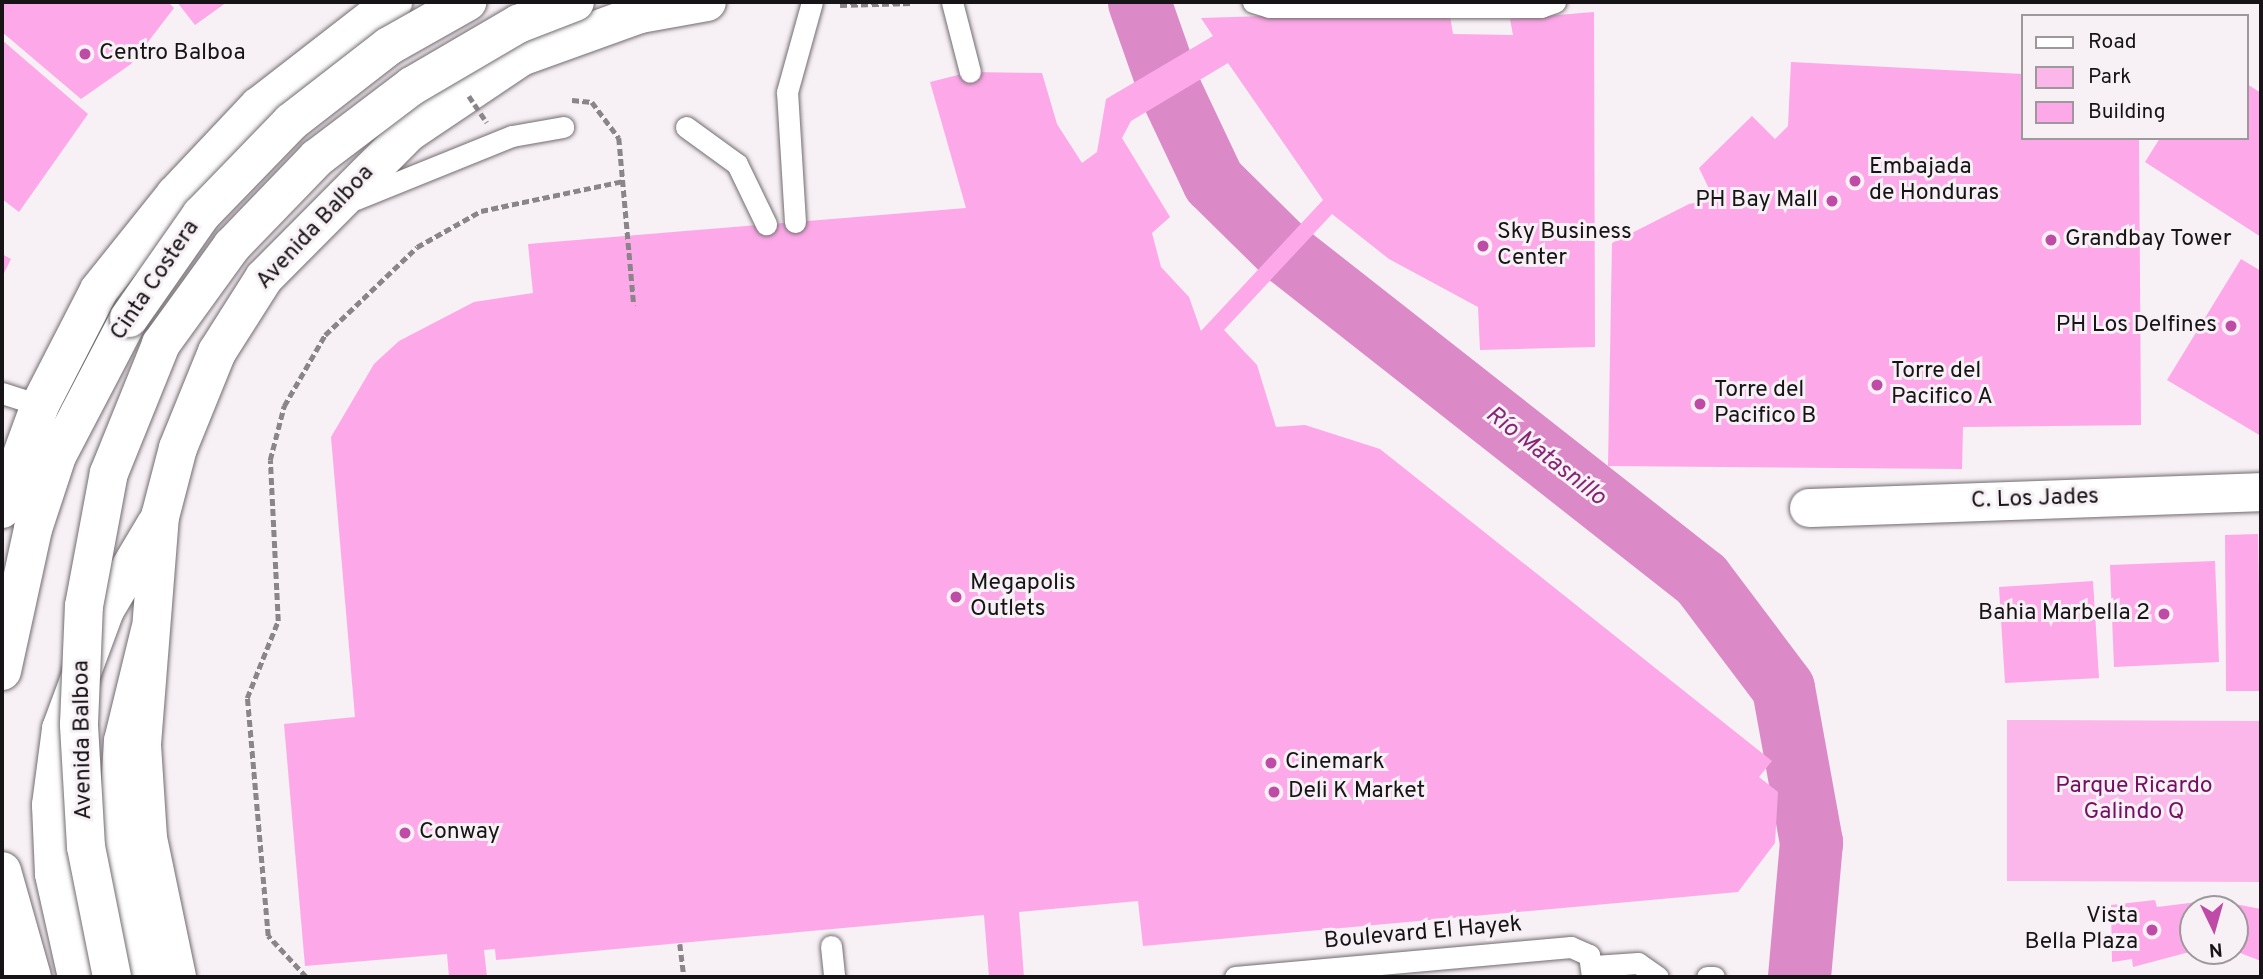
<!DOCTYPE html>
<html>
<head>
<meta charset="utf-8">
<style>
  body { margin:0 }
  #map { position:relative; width:2263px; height:979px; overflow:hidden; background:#f7f0f5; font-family:Overpass,sans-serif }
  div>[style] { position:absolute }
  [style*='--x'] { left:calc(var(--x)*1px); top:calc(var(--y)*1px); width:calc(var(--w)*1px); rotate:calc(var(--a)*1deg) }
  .green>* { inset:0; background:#fbb7ea }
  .river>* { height:63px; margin:-31.5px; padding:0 31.5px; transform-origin:31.5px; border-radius:31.5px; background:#dc89c8 }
  .building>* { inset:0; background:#fda8e8 }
  .path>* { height:4.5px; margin-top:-2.25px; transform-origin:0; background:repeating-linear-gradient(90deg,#8a8589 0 7px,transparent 0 10.5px) }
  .roads { filter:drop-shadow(0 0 2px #726c70) drop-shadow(0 0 2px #726c70) }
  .lane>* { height:21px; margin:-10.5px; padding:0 10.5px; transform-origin:10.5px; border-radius:10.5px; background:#fff }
  .street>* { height:38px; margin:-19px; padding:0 19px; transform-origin:19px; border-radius:19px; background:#fff }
  .primary>* { height:38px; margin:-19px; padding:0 19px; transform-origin:19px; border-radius:19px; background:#fff }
  .highway>* { height:38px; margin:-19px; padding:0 19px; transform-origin:19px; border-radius:19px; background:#fff }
  .path-bridge>* { height:4.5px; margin-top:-2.25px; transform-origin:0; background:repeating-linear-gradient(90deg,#8a8589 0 7px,transparent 0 10.5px) }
  .bridges { filter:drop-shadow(0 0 2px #726c70) drop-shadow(0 0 2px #726c70) }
  .highway-bridge>* { height:38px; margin:-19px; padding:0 19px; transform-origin:19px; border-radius:19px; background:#fff }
  .dots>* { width:19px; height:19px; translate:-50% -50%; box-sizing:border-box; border:4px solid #f7f0f5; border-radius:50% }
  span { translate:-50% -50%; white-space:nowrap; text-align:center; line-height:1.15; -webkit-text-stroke:6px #f7f0f5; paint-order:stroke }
  .poi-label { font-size:23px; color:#161416 }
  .left { translate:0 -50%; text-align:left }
  .right { translate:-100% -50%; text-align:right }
  .street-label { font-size:23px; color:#161416 }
  .park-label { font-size:23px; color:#741064 }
  .water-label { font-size:24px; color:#852574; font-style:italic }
  .frame { position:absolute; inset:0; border:4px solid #161416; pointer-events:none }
  .legend { position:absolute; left:2021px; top:14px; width:228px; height:126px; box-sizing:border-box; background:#f7f0f5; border:2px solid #9d989c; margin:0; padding:9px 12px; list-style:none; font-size:21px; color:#161416 }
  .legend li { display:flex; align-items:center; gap:14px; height:35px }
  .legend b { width:35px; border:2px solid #9d989c }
  .north { position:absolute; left:2179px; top:895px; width:70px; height:70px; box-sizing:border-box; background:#f7f0f5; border:2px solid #9d989c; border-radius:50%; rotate:175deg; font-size:19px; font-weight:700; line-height:28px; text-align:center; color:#161416 }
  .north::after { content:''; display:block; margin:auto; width:24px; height:32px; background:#be4ca7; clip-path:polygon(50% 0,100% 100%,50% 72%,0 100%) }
</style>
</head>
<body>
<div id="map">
  <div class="green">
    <i style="clip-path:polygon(2007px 720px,2261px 721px,2261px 882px,2007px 881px)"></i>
  </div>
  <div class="river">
    <i style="--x:1139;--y:2;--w:93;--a:70.6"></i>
    <i style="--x:1170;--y:90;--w:101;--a:64.7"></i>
    <i style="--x:1213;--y:181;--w:103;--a:44.6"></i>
    <i style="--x:1286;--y:253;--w:528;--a:38.15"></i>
    <i style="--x:1701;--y:579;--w:136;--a:53"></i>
    <i style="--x:1783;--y:688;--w:157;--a:79.7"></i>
    <i style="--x:1811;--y:842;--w:136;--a:95.1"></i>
  </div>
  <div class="building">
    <i style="clip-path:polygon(2px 2px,168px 2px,174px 8px,131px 64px,81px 99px,2px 32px)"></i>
    <i style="clip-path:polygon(177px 2px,227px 2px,195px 25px)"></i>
    <i style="clip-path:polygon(evenodd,1449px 10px,1453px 34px,1513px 35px,1510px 19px,1594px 12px,1595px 347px,1480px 350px,1478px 307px,1389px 259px,1332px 214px,1224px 330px,1257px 365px,1276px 427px,1305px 425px,1380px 449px,1772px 761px,1759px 777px,1778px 792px,1775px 843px,1738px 892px,1143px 946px,1138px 901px,1019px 912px,1024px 977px,989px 977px,984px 915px,496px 960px,495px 949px,484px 950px,487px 977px,449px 977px,447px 954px,305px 966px,284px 724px,355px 717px,331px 437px,374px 364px,399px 341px,474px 302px,533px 293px,528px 244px,966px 208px,930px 82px,970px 72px,1042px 73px,1057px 124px,1082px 163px,1097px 152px,1106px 99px,1213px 36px,1201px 18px,1449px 10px,1228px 63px,1323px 200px,1201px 331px,1189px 297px,1161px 267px,1152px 233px,1170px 217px,1122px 138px,1131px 121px,1228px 63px)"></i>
    <i style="clip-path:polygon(2px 40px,88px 114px,19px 212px,2px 199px)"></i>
    <i style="clip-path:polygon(1791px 62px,2023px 74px,2023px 138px,2139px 138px,2141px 425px,1963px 427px,1962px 469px,1608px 466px,1612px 243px,1689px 204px,1714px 199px,1699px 168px,1752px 116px,1775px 139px,1788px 126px)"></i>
    <i style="clip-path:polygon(2247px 84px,2261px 93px,2261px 237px,2145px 162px,2160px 138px,2247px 138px)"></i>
    <i style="clip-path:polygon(2px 254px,11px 259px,2px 277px)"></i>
    <i style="clip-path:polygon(2241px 259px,2261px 271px,2261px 436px,2167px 380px)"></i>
    <i style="clip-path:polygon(2258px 534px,2261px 691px,2226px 691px,2225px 535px)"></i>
    <i style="clip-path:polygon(2215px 561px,2219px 662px,2114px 667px,2110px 565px)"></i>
    <i style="clip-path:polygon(2093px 581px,2099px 678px,2005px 683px,1999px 587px)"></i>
    <i style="clip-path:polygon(2155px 900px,2157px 907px,2214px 900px,2261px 909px,2261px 961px,2235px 951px,2235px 909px,2193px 909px,2193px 951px,2133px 967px,2132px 959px,2112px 962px,2111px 905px)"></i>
  </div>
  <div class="path">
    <i style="--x:992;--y:2;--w:11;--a:0"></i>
    <i style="--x:840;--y:5;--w:73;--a:-1.6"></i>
    <i style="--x:572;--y:100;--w:20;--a:6"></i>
    <i style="--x:592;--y:102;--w:45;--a:53.1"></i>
    <i style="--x:619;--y:138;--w:168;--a:84.9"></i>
    <i style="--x:680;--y:944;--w:33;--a:83"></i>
    <i style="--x:306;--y:977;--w:56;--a:-132.8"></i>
    <i style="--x:268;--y:936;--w:239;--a:-95"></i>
    <i style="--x:247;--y:698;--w:83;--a:-68.1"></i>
    <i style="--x:278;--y:621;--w:161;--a:-92.8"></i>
    <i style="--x:270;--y:460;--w:56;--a:-75.5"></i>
    <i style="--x:284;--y:406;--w:82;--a:-60"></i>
    <i style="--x:325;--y:335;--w:127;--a:-43.7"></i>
    <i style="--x:417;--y:247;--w:73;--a:-29.4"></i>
    <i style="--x:481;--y:211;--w:145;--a:-11.9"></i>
  </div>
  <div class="roads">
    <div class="lane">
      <i style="--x:952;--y:2;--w:72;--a:75.6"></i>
      <i style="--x:1253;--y:2;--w:17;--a:17"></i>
      <i style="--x:1269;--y:7;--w:272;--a:0"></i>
      <i style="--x:1541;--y:7;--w:15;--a:-20"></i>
      <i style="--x:686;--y:127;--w:63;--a:36"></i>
      <i style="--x:737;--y:164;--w:67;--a:64.2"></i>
      <i style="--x:356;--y:199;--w:168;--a:-22"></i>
      <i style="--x:512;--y:136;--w:52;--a:-10"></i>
      <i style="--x:795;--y:222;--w:130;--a:-93.5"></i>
      <i style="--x:787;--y:92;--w:93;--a:-74.5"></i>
      <i style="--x:2;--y:393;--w:40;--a:18"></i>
      <i style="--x:831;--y:946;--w:31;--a:84"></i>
      <i style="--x:1594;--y:966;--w:44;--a:-3.9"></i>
      <i style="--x:1638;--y:963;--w:24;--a:35"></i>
      <i style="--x:1235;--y:977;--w:337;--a:-5.1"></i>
      <i style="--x:1571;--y:947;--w:20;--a:24"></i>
      <i style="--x:1589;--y:955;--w:22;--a:82"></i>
      <i style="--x:1707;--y:977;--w:7;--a:0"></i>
    </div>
    <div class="street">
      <i style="--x:1809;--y:508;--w:452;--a:-2"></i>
    </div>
    <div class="primary">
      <i style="--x:2;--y:509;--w:111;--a:-69.9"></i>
      <i style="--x:40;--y:405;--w:129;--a:-62.8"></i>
      <i style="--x:99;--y:290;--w:122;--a:-51.3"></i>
      <i style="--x:175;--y:195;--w:122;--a:-46.7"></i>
      <i style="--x:259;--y:106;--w:170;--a:-37.8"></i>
      <i style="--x:2;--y:871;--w:110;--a:74.2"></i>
      <i style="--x:77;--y:977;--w:106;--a:-102.6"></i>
      <i style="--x:54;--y:874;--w:69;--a:-92.5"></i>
      <i style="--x:51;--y:805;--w:77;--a:-82.5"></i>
      <i style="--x:61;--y:729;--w:127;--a:-69.7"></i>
      <i style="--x:105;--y:610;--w:100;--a:-59.3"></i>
      <i style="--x:177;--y:977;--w:142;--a:-101.8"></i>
      <i style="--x:148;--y:838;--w:94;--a:-93.7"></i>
      <i style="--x:142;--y:744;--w:228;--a:-85.5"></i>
      <i style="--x:160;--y:517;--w:71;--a:-75.4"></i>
      <i style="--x:178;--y:448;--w:104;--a:-67.9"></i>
      <i style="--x:217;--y:352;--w:88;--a:-57.6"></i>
      <i style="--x:264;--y:278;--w:204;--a:-45.2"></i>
      <i style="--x:408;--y:133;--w:136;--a:-33.9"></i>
      <i style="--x:521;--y:57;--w:127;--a:-19.9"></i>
      <i style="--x:640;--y:14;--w:68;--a:-10.2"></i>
    </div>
    <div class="highway">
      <i style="--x:2;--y:671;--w:145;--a:-77.7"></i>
      <i style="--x:33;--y:529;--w:77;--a:-71.8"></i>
      <i style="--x:57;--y:456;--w:156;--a:-62.4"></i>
      <i style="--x:2;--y:936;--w:42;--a:77.6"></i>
      <i style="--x:139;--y:977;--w:154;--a:-97.8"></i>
      <i style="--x:118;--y:824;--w:83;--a:-86.6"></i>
      <i style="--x:123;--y:741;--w:114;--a:-76.3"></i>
    </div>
  </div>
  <div class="path-bridge">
    <i style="--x:469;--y:96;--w:32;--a:56"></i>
  </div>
  <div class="bridges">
    <div class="highway-bridge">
      <i style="--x:129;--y:318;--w:126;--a:-55"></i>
      <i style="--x:201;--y:215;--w:129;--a:-45.9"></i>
      <i style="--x:291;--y:122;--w:124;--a:-37.8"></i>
      <i style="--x:389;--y:46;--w:90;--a:-29.4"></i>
      <i style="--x:112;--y:977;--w:133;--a:-101.3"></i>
      <i style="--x:86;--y:847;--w:123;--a:-93.3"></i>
      <i style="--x:79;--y:724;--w:118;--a:-87.6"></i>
      <i style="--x:84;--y:606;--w:135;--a:-79.4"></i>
      <i style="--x:109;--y:473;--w:139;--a:-68"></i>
      <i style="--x:161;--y:344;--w:121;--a:-54.1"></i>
      <i style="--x:232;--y:246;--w:122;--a:-46"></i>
      <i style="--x:317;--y:158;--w:119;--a:-37.2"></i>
      <i style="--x:412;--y:86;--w:123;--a:-30.3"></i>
      <i style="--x:518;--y:24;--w:61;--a:-21.1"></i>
    </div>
  </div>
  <div class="dots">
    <i style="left:85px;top:54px;background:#be4ca7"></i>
    <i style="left:1855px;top:181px;background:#be4ca7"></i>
    <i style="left:1832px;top:201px;background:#be4ca7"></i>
    <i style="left:2051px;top:240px;background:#be4ca7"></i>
    <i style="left:1483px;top:246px;background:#be4ca7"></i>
    <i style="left:2231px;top:326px;background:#be4ca7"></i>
    <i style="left:1877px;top:385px;background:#be4ca7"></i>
    <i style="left:1700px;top:404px;background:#be4ca7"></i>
    <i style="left:956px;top:597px;background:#be4ca7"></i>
    <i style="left:2164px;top:614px;background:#be4ca7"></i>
    <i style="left:1271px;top:763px;background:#be4ca7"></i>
    <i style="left:1274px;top:792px;background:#be4ca7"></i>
    <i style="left:405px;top:833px;background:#be4ca7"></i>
    <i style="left:2152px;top:930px;background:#be4ca7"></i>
  </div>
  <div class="poi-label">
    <span class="left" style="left:99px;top:54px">Centro Balboa</span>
    <span class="left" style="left:1869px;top:181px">Embajada<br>de Honduras</span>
    <span class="right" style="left:1818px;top:201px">PH Bay Mall</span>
    <span class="left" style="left:1497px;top:246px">Sky Business<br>Center</span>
    <span class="left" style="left:2065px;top:240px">Grandbay Tower</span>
    <span class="right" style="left:2217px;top:326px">PH Los Delfines</span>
    <span class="left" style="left:1891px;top:385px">Torre del<br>Pacifico A</span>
    <span class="left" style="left:1714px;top:404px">Torre del<br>Pacifico B</span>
    <span class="left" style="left:970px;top:597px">Megapolis<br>Outlets</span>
    <span class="right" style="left:2150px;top:614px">Bahia Marbella 2</span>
    <span class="left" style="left:1285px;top:763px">Cinemark</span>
    <span class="left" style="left:1288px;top:792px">Deli K Market</span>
    <span class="left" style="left:419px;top:833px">Conway</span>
    <span class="right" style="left:2138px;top:930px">Vista<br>Bella Plaza</span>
  </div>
  <div class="street-label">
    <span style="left:316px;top:228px;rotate:-47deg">Avenida Balboa</span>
    <span style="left:156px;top:281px;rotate:-56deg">Cinta Costera</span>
    <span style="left:2035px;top:500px;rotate:-2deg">C. Los Jades</span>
    <span style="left:84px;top:740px;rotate:-91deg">Avenida Balboa</span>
    <span style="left:1423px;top:934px;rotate:-5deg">Boulevard El Hayek</span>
  </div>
  <div class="park-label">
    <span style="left:2134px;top:800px">Parque Ricardo<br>Galindo Q</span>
  </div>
  <div class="water-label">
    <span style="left:1545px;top:457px;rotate:38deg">Río Matasnillo</span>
  </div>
  <div class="frame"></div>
  <ul class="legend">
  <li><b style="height:9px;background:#fff"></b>Road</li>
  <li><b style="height:19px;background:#fbb7ea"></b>Park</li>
  <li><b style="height:19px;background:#fda8e8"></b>Building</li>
  </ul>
  <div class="north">N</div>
</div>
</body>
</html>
